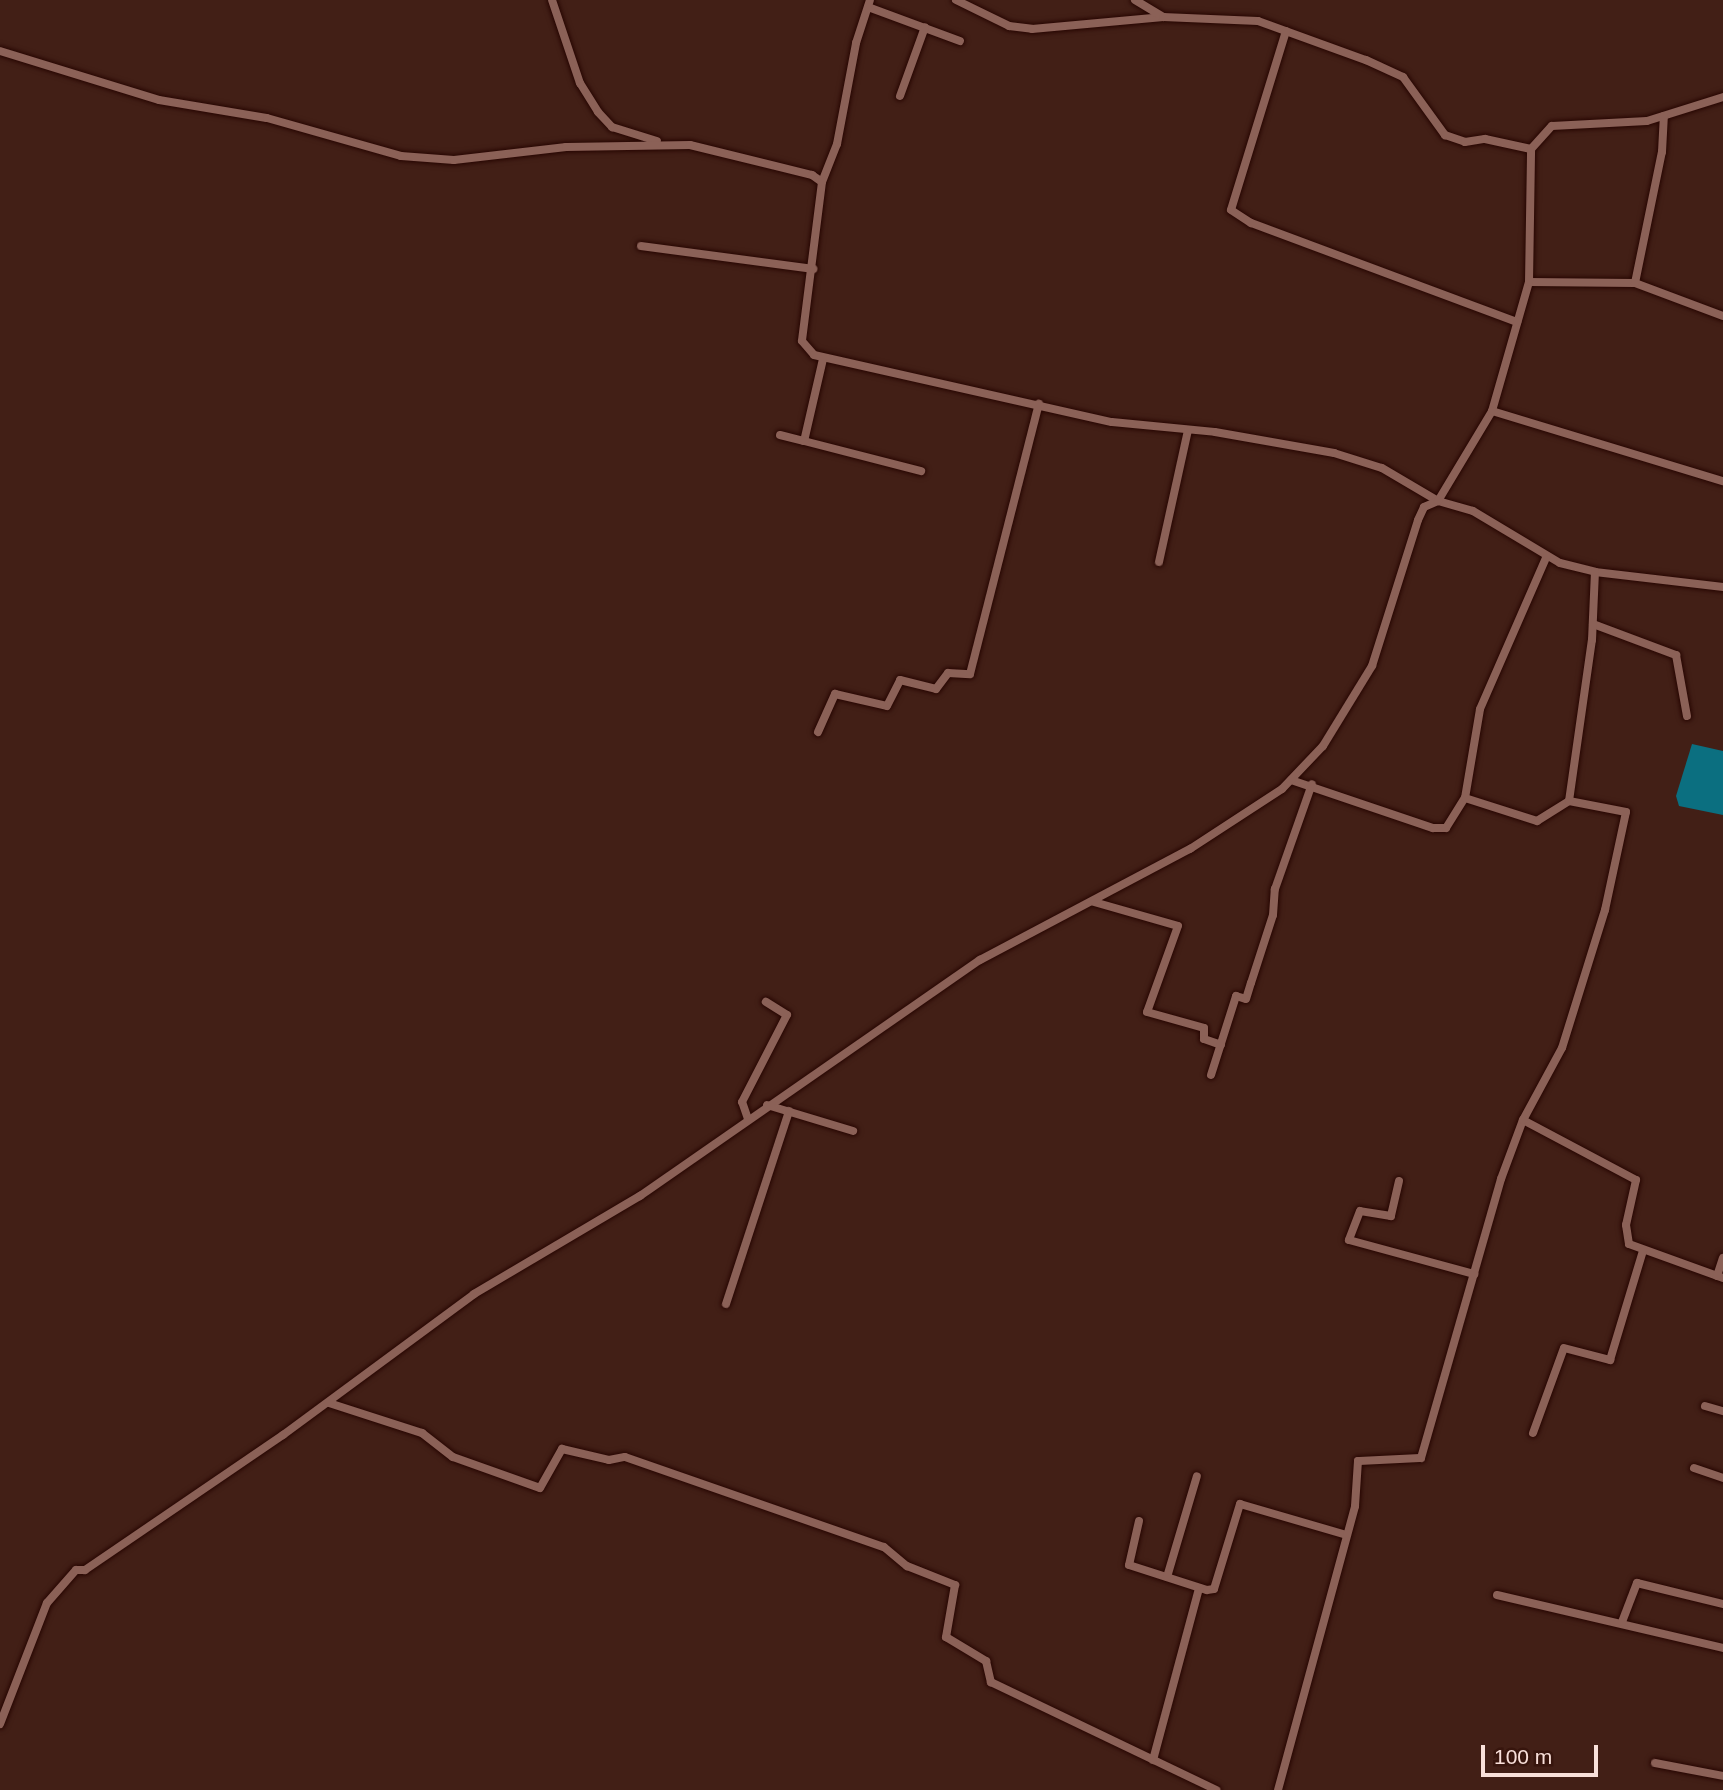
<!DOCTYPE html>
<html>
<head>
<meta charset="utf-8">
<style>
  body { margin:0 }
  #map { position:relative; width:1723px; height:1790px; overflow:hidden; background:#421f16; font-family:Helvetica,sans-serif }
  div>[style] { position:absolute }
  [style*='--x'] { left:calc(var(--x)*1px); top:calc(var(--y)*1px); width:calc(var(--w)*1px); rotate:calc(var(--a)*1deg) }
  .water>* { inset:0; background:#0b6f80 }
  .roads { filter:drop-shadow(0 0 2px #270602) drop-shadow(0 0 2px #270602) }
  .minor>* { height:8px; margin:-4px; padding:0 4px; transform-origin:4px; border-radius:4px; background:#8b6157 }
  span { translate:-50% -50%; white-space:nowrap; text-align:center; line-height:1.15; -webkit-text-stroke:6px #37150d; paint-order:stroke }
  .scale { position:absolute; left:1481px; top:1745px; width:117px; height:32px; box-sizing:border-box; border:4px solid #f9e0da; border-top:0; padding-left:9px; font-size:21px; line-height:24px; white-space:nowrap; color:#f9e0da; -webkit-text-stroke:5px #37150d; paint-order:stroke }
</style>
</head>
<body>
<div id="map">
  <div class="water">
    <i style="clip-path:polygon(1692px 744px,1723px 751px,1723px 815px,1679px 806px,1676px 796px)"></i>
  </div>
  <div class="roads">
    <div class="minor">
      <i style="--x:552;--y:0;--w:88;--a:71.4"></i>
      <i style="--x:580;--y:83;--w:34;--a:58"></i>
      <i style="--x:598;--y:112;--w:21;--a:47"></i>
      <i style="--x:612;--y:127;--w:47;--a:17.3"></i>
      <i style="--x:956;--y:0;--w:59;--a:26.1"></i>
      <i style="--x:1009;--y:26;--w:23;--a:7"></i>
      <i style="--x:1032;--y:29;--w:132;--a:-5.2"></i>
      <i style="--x:1135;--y:0;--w:33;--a:31"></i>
      <i style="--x:1163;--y:17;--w:95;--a:2.4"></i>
      <i style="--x:1258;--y:21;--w:115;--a:19.9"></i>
      <i style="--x:1366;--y:60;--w:41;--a:24.7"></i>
      <i style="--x:1403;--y:77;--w:72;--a:54.1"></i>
      <i style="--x:1445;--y:135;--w:21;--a:19"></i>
      <i style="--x:1465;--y:142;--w:20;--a:-9"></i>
      <i style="--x:1485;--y:139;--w:47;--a:12.3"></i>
      <i style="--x:1531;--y:149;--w:31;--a:-48"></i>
      <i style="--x:1552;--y:126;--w:95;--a:-3"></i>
      <i style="--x:1647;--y:121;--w:80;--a:-17.5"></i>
      <i style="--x:868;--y:7;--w:98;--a:20.3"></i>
      <i style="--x:1286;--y:31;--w:187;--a:107.1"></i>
      <i style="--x:1231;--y:210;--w:24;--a:33"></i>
      <i style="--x:1251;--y:223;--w:284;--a:20.4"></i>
      <i style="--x:0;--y:51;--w:166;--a:17.1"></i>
      <i style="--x:159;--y:100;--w:109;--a:9.5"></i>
      <i style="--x:267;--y:118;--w:139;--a:15.8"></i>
      <i style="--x:401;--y:156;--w:53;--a:4.3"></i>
      <i style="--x:454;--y:160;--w:113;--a:-6.6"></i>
      <i style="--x:566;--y:147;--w:124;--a:-0.9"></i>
      <i style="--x:690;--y:145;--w:126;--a:13.8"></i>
      <i style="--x:812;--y:175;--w:12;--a:35"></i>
      <i style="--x:822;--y:182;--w:160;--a:97.2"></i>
      <i style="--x:802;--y:341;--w:18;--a:49"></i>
      <i style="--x:814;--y:355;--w:305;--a:12.7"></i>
      <i style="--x:1112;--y:422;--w:103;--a:5.5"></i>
      <i style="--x:1215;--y:432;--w:121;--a:10"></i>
      <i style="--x:1334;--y:453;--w:50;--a:17.4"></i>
      <i style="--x:1382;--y:468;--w:65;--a:30.5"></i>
      <i style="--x:1438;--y:501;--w:36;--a:16"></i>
      <i style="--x:1473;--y:511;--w:101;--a:30.9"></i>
      <i style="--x:1560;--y:563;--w:36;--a:14"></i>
      <i style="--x:1595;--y:572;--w:129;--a:6.7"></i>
      <i style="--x:900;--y:96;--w:73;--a:-70.1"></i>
      <i style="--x:822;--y:182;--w:41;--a:-68.5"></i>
      <i style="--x:837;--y:144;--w:103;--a:-79.3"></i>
      <i style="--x:856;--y:43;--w:45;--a:-72"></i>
      <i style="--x:641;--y:246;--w:174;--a:7.6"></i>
      <i style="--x:1529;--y:282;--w:106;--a:0.5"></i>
      <i style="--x:1635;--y:283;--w:94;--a:20.6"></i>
      <i style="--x:1635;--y:283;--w:134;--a:-78.4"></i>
      <i style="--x:1662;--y:152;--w:36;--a:-87"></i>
      <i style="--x:823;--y:359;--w:84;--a:103"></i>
      <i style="--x:804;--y:441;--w:121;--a:14.4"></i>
      <i style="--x:1492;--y:411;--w:134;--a:-74"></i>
      <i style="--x:1529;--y:282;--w:133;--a:-89.1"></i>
      <i style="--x:780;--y:435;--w:25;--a:14"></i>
      <i style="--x:1159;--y:562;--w:135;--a:-77.6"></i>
      <i style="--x:1593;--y:624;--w:89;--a:20.5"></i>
      <i style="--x:1676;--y:655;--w:62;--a:79.8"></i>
      <i style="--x:818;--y:732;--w:42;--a:-65.9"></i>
      <i style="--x:835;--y:694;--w:53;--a:13"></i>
      <i style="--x:887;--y:706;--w:29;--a:-63"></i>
      <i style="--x:900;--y:680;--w:37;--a:14"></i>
      <i style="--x:936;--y:689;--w:20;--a:-53"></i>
      <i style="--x:948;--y:673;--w:22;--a:3"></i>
      <i style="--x:970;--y:674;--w:279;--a:-75.7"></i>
      <i style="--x:1291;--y:780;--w:150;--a:18.7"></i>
      <i style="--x:1433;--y:828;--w:13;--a:0"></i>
      <i style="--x:1446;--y:828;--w:36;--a:-58"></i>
      <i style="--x:1465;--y:798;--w:76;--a:17.7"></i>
      <i style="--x:1537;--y:821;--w:38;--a:-32"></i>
      <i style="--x:1465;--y:798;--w:90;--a:-80.4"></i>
      <i style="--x:1480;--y:709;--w:167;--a:-66.4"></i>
      <i style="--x:1094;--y:902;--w:87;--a:15.9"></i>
      <i style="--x:1178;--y:926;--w:91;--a:109.8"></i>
      <i style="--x:1147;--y:1012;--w:59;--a:15.7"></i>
      <i style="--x:1204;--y:1028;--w:11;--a:90"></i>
      <i style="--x:1204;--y:1039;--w:18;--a:19"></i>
      <i style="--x:1211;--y:1075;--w:83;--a:-72.4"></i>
      <i style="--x:1236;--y:996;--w:10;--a:17"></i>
      <i style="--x:1246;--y:999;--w:17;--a:-73"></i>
      <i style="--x:1251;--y:983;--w:71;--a:-72.1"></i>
      <i style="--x:1273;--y:915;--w:26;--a:-86"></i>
      <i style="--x:1275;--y:889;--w:111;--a:-70.6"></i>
      <i style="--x:767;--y:1105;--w:90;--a:16.8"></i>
      <i style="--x:748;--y:1119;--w:18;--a:-109"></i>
      <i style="--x:742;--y:1102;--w:98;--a:-62.7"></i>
      <i style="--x:787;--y:1015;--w:25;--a:-148"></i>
      <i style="--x:1523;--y:1120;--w:128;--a:28"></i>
      <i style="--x:1636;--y:1180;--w:46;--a:102.5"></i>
      <i style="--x:1626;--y:1225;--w:19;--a:81"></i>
      <i style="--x:1629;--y:1244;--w:100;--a:19.9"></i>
      <i style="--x:1399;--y:1181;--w:36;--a:103"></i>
      <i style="--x:1391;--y:1216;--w:31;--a:-171"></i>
      <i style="--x:1360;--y:1211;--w:31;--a:111"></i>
      <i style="--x:1349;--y:1240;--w:130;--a:15.2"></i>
      <i style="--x:1717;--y:1276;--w:19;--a:-72"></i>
      <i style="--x:726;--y:1304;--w:203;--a:-71.9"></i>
      <i style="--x:329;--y:1403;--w:98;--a:17.9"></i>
      <i style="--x:422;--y:1433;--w:39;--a:38"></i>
      <i style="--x:453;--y:1457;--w:92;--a:19.6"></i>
      <i style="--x:540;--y:1488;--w:45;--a:-60.6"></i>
      <i style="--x:562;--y:1449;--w:48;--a:13.2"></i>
      <i style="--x:609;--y:1460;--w:16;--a:-11"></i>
      <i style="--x:625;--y:1457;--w:274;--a:19.2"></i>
      <i style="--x:884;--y:1547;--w:30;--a:40"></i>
      <i style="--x:907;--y:1566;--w:52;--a:21.6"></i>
      <i style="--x:955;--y:1585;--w:53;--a:99.8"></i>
      <i style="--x:946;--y:1637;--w:47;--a:31"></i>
      <i style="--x:986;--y:1661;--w:22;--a:77"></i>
      <i style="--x:991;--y:1682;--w:250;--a:25.6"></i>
      <i style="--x:1705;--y:1406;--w:19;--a:16"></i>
      <i style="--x:1533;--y:1433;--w:90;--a:-70"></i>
      <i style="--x:1564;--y:1348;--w:48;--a:14.6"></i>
      <i style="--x:1610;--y:1360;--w:114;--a:-73.2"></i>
      <i style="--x:1694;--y:1468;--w:31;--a:19"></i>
      <i style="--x:1139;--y:1521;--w:45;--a:102.8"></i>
      <i style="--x:1129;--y:1565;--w:82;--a:17.8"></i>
      <i style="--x:1207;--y:1590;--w:7;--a:-8"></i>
      <i style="--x:1214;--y:1589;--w:89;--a:-73"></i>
      <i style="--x:1240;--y:1504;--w:111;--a:16.2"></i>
      <i style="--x:1167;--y:1577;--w:105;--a:-73.5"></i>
      <i style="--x:1497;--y:1595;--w:232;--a:13.2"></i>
      <i style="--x:1622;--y:1622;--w:42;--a:-69"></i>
      <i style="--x:1637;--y:1583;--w:89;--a:13.7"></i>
      <i style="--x:0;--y:1724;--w:130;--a:-68.8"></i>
      <i style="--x:47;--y:1603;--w:44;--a:-48.7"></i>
      <i style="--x:76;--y:1570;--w:9;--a:0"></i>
      <i style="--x:85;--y:1570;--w:240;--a:-34.3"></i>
      <i style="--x:283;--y:1435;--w:237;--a:-36.4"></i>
      <i style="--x:474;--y:1294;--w:193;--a:-30.6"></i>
      <i style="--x:640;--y:1196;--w:414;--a:-34.8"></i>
      <i style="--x:980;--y:960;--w:238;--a:-27.9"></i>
      <i style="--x:1190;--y:849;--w:110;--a:-33.1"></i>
      <i style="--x:1282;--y:789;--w:59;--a:-46.4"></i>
      <i style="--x:1323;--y:746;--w:94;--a:-58.5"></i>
      <i style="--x:1372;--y:666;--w:153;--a:-72.5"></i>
      <i style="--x:1418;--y:520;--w:14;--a:-65"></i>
      <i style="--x:1424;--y:507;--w:15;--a:-23"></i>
      <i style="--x:1438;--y:501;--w:105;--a:-59"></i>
      <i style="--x:1492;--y:411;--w:241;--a:16.9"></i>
      <i style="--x:1153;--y:1760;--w:178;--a:-75"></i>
      <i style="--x:1655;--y:1763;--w:69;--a:10.8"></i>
      <i style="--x:1278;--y:1790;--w:294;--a:-74.8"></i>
      <i style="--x:1355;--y:1506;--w:45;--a:-86.2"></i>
      <i style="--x:1358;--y:1461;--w:63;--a:-2.7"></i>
      <i style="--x:1421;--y:1458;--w:290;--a:-74"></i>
      <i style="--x:1501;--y:1179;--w:63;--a:-69.6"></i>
      <i style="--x:1523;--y:1120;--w:82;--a:-61.6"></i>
      <i style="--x:1562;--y:1048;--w:145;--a:-72.7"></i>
      <i style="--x:1605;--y:910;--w:100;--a:-77.9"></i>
      <i style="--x:1626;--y:812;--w:58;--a:-169.1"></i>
      <i style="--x:1569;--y:801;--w:163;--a:-81.9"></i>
      <i style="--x:1592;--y:640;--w:68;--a:-87.5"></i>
    </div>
  </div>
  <div class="scale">100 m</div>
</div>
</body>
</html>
